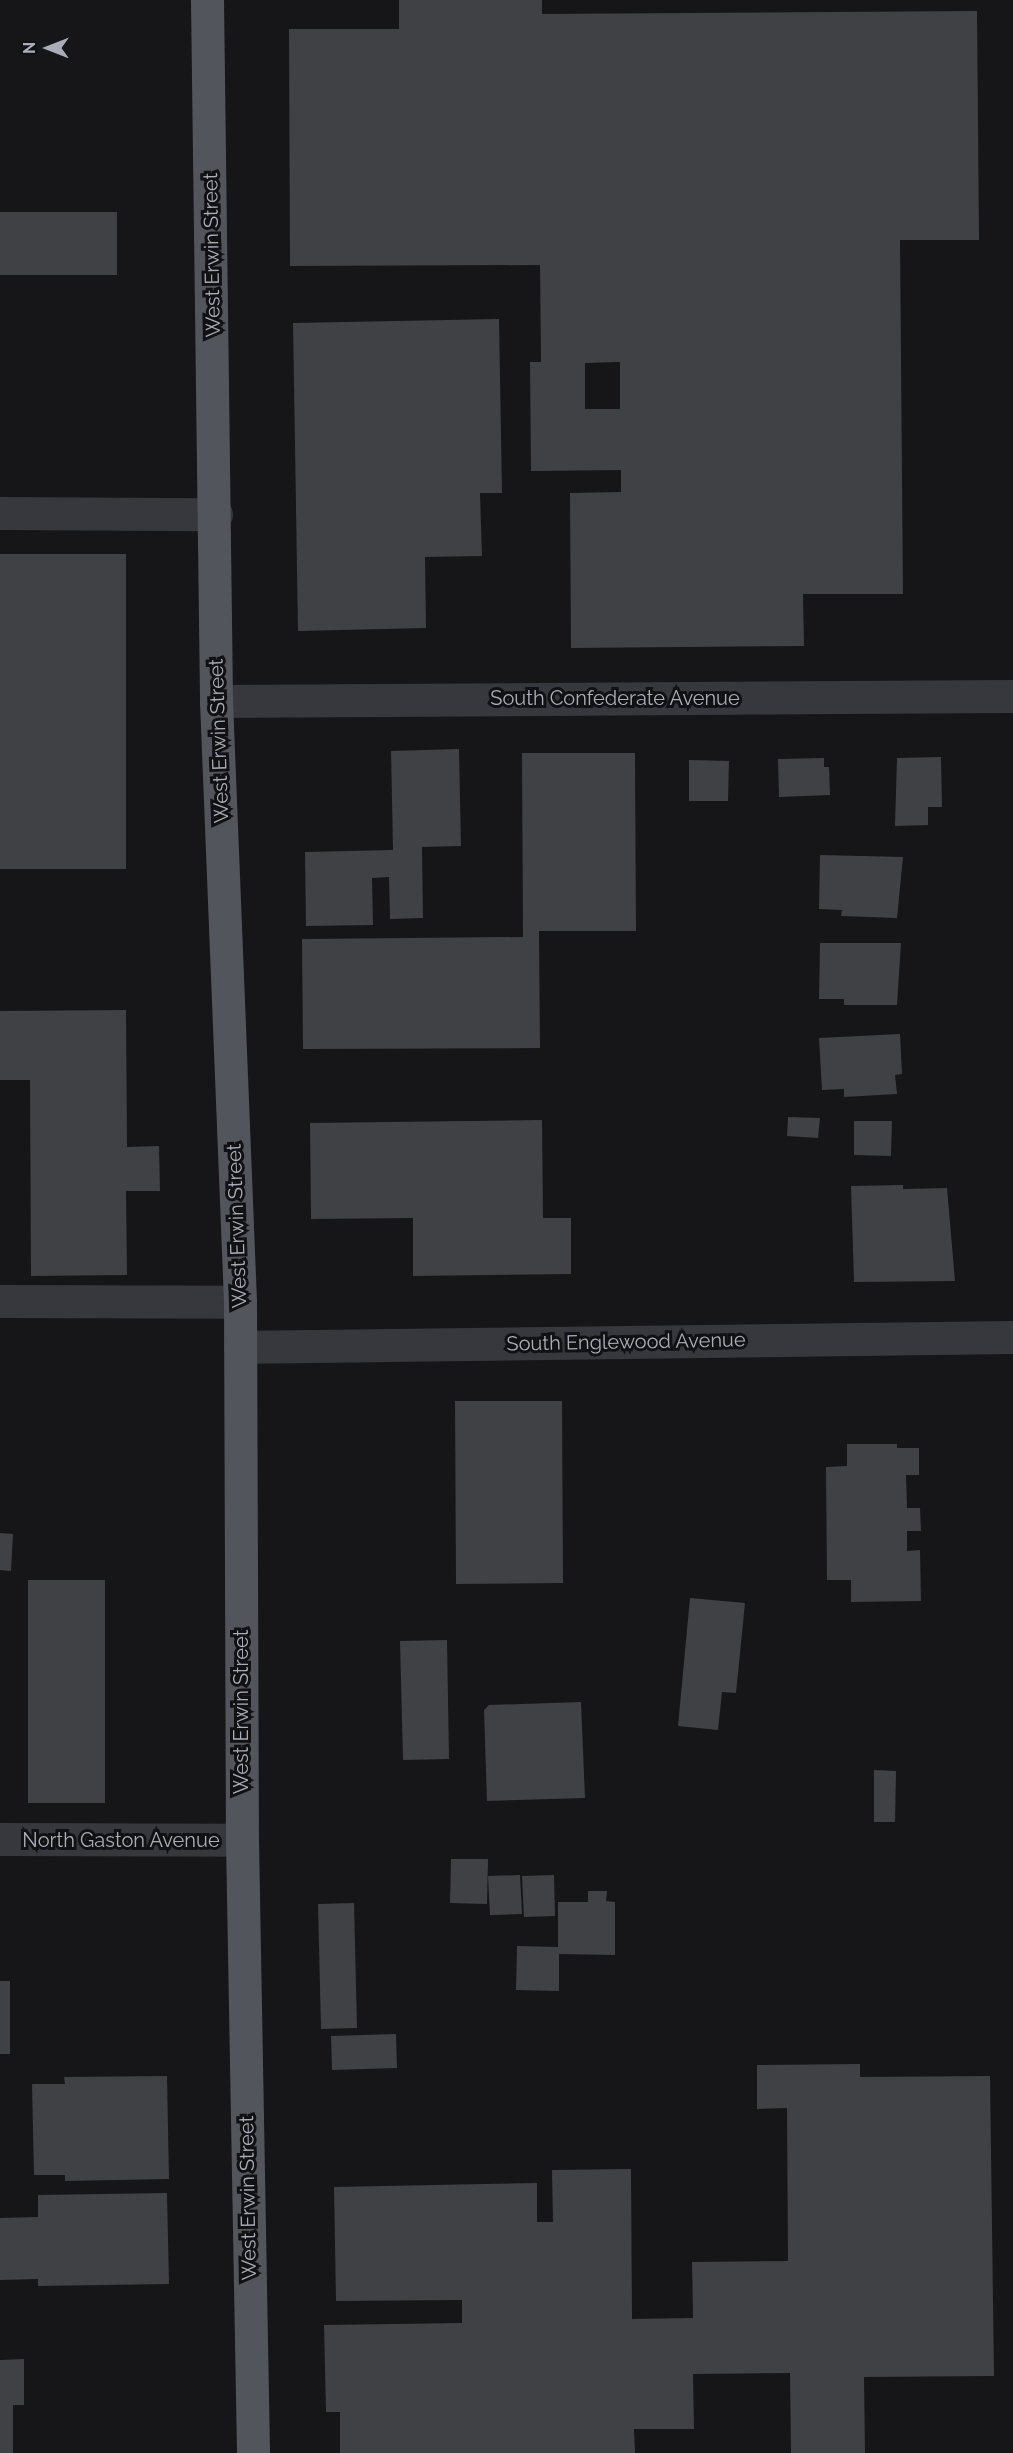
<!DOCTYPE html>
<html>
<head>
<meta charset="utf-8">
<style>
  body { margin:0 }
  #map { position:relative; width:1013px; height:2453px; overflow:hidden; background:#161618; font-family:Raleway,sans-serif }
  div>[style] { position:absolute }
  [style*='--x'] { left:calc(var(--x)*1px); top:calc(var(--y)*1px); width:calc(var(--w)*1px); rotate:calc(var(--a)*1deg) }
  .building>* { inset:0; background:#404145 }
  .minor>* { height:33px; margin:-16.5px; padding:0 16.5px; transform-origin:16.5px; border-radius:16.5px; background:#37383d }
  .major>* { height:33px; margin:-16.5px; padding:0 16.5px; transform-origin:16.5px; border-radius:16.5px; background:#53555c }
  span { translate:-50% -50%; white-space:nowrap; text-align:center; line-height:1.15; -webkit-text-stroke:6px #111113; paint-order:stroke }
  .street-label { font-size:20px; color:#a8adb8 }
  .north { position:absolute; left:18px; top:18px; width:60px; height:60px; -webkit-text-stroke:4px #111113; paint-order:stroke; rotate:270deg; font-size:16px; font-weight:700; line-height:24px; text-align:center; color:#a8adb8 }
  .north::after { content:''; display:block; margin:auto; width:21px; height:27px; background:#a8adb8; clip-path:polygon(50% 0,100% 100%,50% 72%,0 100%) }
</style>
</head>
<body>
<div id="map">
  <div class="building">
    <i style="clip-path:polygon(evenodd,399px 0,542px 0,542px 14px,977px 11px,979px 240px,900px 240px,903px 594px,803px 594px,804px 646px,571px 648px,570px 493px,621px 492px,621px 470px,531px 471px,530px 362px,541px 362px,540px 265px,290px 266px,289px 29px,399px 29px,399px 0,620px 362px,620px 409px,585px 409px,585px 363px,620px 362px)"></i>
    <i style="clip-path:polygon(0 212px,117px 212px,117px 275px,0 275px)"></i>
    <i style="clip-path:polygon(499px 319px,502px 493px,480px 493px,482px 556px,425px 557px,426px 628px,298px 631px,293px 323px)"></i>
    <i style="clip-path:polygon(0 554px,126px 554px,126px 869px,0 869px)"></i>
    <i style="clip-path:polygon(459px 749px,461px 846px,422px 847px,423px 918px,390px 919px,389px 877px,372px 878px,373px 925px,306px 926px,305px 852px,393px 850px,391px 751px)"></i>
    <i style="clip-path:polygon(522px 753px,635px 753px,636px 931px,539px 931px,540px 1048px,303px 1049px,302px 939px,523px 937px)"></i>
    <i style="clip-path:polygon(941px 757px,942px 807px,928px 807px,928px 825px,895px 826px,897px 758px)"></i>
    <i style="clip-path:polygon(824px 758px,824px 767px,829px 767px,830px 795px,779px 797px,778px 759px)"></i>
    <i style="clip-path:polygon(689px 760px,729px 761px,728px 801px,689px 801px)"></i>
    <i style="clip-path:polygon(820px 855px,903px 857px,897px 918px,841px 916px,842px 910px,819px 909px)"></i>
    <i style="clip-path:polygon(820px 943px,901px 943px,897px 1005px,844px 1005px,844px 999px,819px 999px)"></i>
    <i style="clip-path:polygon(126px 1010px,127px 1147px,159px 1146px,160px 1191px,126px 1191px,127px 1275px,31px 1276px,30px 1080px,0 1080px,0 1011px)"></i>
    <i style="clip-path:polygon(900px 1034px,902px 1074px,895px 1075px,897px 1094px,844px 1097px,844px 1089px,822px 1090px,819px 1038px)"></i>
    <i style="clip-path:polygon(788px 1117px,820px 1118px,818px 1138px,787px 1136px)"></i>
    <i style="clip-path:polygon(542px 1120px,543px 1218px,571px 1218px,571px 1274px,413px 1276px,413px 1218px,311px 1219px,310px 1123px)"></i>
    <i style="clip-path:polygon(854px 1121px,892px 1121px,891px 1156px,854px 1155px)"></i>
    <i style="clip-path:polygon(903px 1185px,903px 1189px,947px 1188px,955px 1281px,854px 1282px,851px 1186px)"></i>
    <i style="clip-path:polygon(455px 1401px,562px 1401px,563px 1583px,456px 1584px)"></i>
    <i style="clip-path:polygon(847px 1444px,897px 1444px,897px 1448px,919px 1448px,919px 1475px,906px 1475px,907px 1508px,920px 1508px,921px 1531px,907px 1531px,907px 1551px,920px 1550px,921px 1601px,851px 1602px,851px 1580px,827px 1580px,826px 1467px,847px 1466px)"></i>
    <i style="clip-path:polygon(0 1533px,13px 1534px,11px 1571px,0 1570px)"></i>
    <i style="clip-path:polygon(28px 1580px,105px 1580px,105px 1803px,28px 1803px)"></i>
    <i style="clip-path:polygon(690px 1598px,745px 1603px,736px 1693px,722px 1692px,718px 1730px,678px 1726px)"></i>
    <i style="clip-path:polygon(447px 1640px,449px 1759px,403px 1760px,400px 1641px)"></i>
    <i style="clip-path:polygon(581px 1702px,585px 1798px,487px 1801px,484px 1710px,489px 1705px)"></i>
    <i style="clip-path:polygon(874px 1770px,896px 1771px,895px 1822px,874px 1822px)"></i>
    <i style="clip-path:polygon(451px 1859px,488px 1859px,487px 1904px,450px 1903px)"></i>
    <i style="clip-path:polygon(520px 1875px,522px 1914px,490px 1915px,488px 1876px)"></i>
    <i style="clip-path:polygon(554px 1875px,555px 1916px,524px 1917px,522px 1876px)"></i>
    <i style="clip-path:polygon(588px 1891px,607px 1891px,606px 1901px,615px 1902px,615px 1955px,559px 1954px,559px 1991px,516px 1990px,517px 1946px,558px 1947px,558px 1902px,588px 1902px)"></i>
    <i style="clip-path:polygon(354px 1903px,357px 2028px,321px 2029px,318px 1904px)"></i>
    <i style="clip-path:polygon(0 1981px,10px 1981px,10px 2054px,0 2054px)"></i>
    <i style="clip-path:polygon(396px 2034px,397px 2068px,332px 2070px,331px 2036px)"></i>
    <i style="clip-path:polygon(860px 2064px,860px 2077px,990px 2076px,994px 2376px,864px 2377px,865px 2453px,791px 2453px,790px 2373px,693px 2374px,694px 2429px,634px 2429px,635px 2453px,340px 2453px,340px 2412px,326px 2412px,324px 2325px,462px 2323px,462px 2300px,336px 2301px,334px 2187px,537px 2183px,537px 2222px,553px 2222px,552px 2170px,631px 2169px,632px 2319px,693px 2318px,692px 2262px,788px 2261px,787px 2108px,757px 2109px,757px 2065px)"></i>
    <i style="clip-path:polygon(167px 2076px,169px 2179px,65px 2181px,65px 2175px,34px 2175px,32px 2084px,65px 2084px,64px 2077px)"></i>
    <i style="clip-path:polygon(167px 2193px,169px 2284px,38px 2286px,38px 2279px,0 2280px,0 2218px,38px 2217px,38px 2195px)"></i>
    <i style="clip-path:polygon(24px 2359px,24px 2405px,13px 2405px,13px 2453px,0 2453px,0 2360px)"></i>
  </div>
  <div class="minor">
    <i style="--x:0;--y:513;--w:216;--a:0.3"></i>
    <i style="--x:216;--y:701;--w:797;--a:-0.36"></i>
    <i style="--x:0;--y:1301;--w:240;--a:0.2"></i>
    <i style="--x:240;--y:1347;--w:773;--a:-0.74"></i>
    <i style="--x:0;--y:1839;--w:242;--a:0.2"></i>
  </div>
  <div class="major">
    <i style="--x:207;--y:0;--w:701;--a:89.26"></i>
    <i style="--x:216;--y:701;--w:601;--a:87.71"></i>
    <i style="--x:240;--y:1302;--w:538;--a:89.79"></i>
    <i style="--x:242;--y:1840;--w:613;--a:88.97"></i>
  </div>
  <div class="street-label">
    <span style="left:212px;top:255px;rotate:-91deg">West Erwin Street</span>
    <span style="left:615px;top:698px">South Confederate Avenue</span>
    <span style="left:219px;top:741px;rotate:-92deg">West Erwin Street</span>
    <span style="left:237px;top:1226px;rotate:-92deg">West Erwin Street</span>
    <span style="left:626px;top:1342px;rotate:-1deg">South Englewood Avenue</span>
    <span style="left:241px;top:1712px;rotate:-90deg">West Erwin Street</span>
    <span style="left:121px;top:1840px">North Gaston Avenue</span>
    <span style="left:248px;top:2198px;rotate:-91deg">West Erwin Street</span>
  </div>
  <div class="north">N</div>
</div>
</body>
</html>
